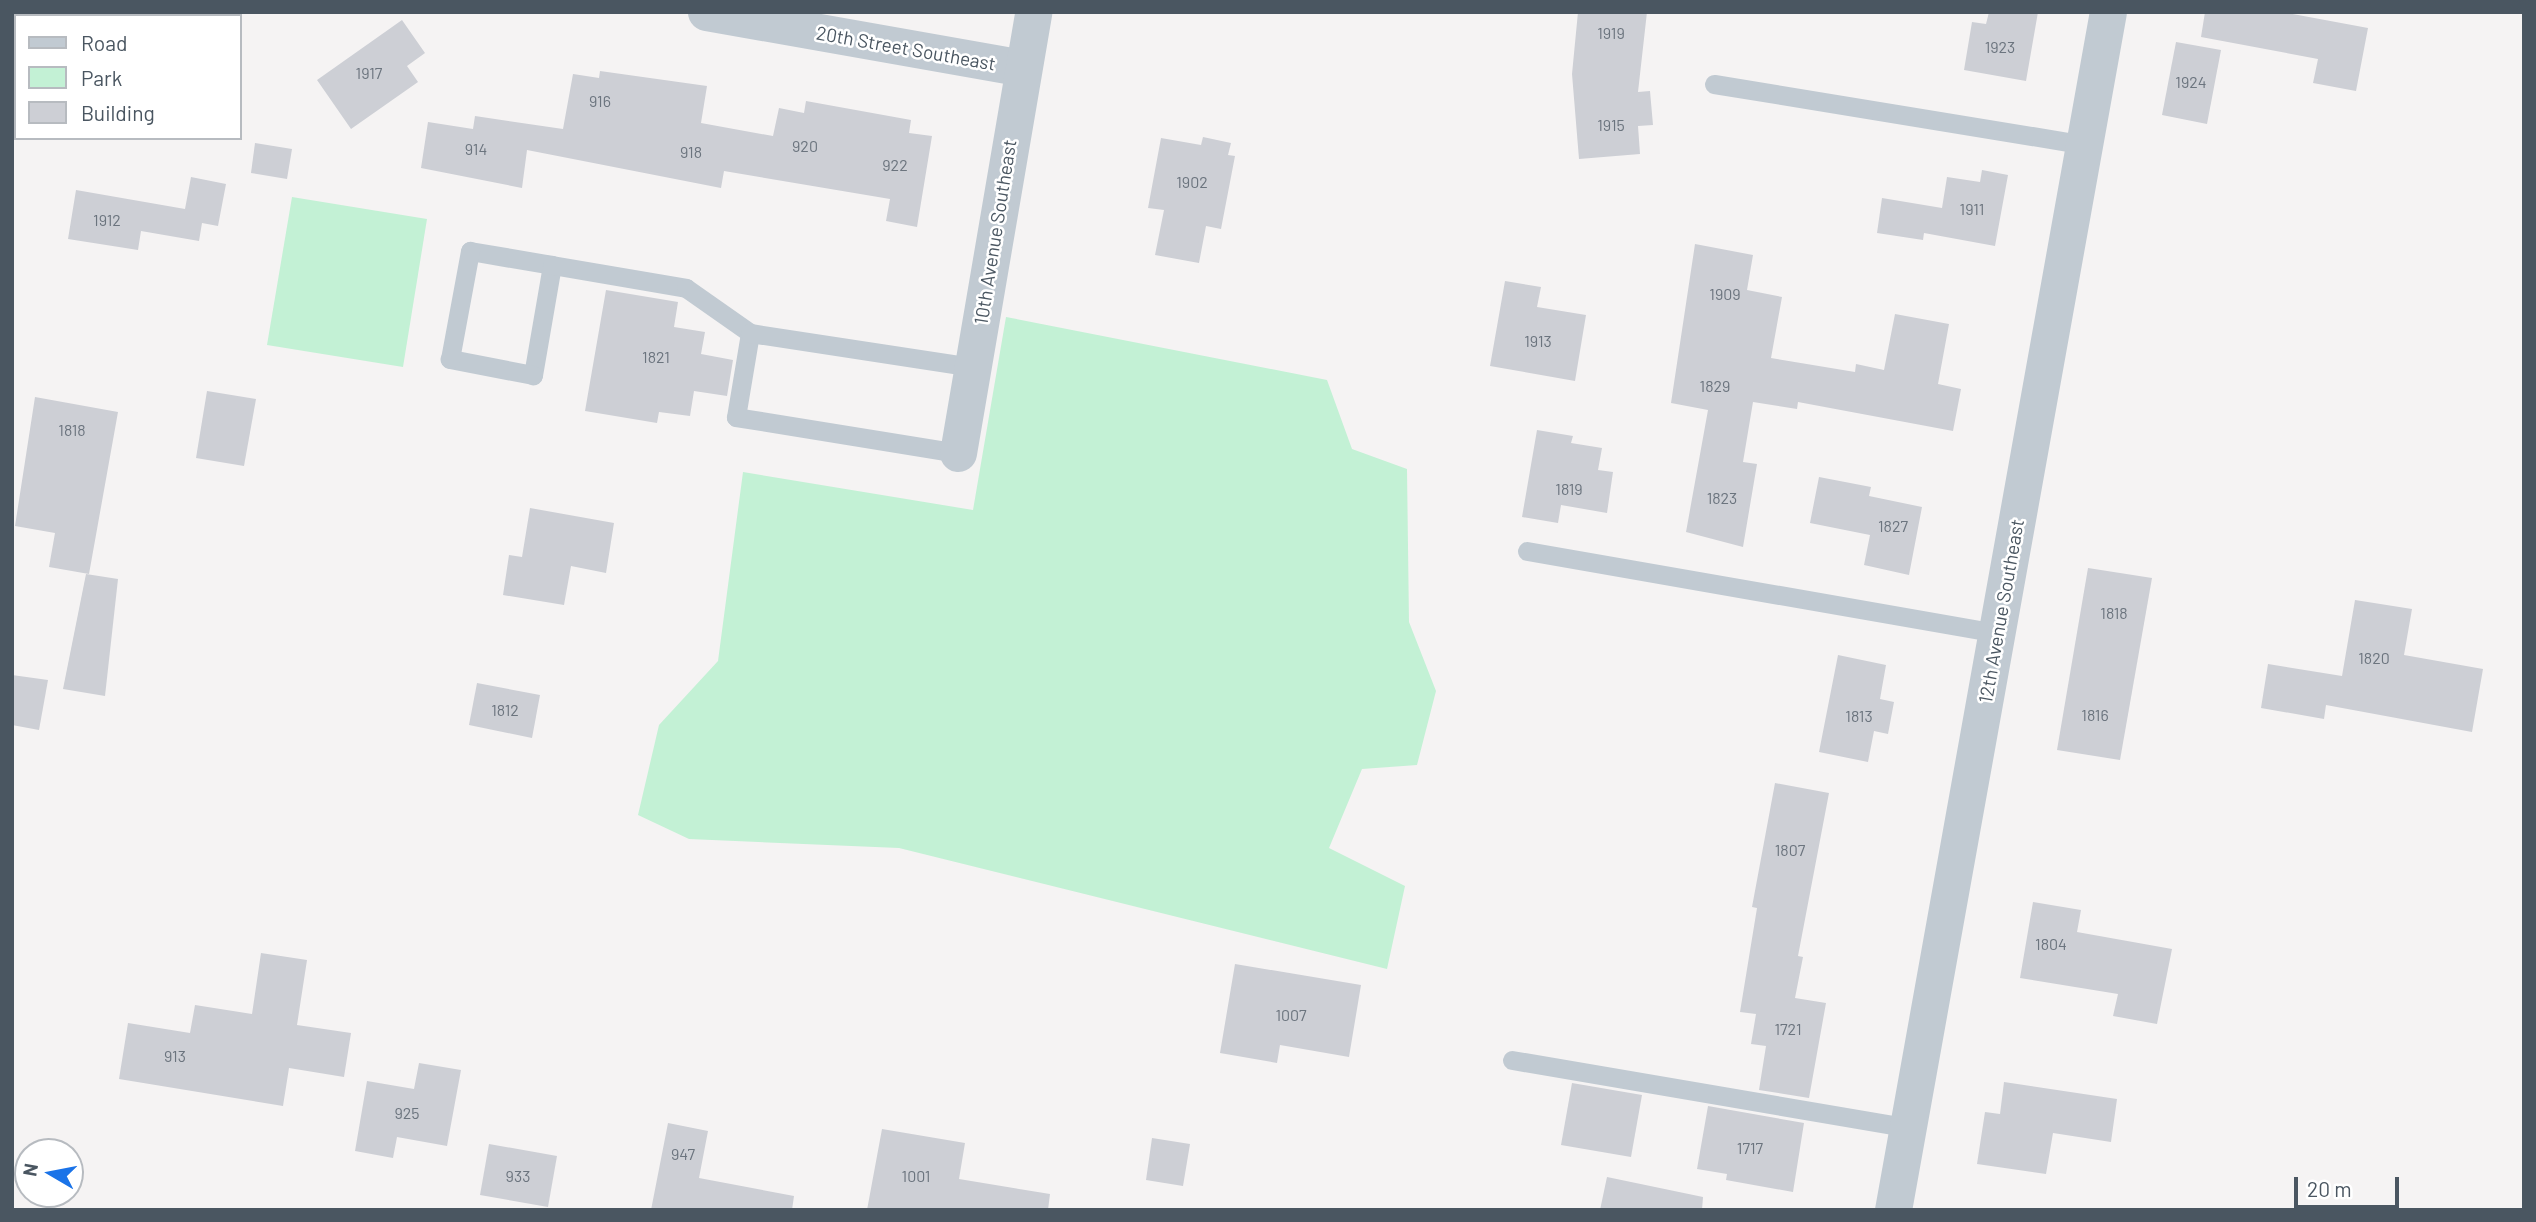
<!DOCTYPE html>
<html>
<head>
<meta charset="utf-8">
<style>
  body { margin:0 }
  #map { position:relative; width:2536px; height:1222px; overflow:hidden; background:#f5f3f3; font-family:Barlow,sans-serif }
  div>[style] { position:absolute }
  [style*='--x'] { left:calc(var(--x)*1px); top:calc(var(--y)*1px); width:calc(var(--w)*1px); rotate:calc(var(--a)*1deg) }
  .green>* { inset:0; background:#c3f1d5 }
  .building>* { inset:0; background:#cdcfd5 }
  .lane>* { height:19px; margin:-9.5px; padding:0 9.5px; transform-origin:9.5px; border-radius:9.5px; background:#c1cad2 }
  .street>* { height:37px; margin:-18.5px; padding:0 18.5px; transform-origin:18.5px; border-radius:18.5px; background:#c1cad2 }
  span { translate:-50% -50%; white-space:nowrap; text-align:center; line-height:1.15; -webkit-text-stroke:5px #fff; paint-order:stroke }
  .number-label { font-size:16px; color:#6b747e }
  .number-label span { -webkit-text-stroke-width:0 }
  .street-label { font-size:19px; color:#4a5661 }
  .frame { position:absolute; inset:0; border:14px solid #4a5661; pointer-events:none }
  .legend { position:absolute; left:14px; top:14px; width:228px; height:126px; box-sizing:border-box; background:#fff; border:2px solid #b7bbc0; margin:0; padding:9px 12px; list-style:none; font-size:21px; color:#4a5661 }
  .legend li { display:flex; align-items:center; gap:14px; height:35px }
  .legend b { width:35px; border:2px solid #b7bbc0 }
  .north { position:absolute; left:14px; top:1138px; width:70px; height:70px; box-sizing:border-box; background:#fff; border:2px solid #b7bbc0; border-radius:50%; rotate:280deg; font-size:19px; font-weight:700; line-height:28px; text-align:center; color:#4a5661 }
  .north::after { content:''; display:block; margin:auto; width:24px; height:32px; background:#1a73e8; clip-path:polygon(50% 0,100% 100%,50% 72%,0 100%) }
  .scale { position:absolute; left:2294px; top:1177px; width:105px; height:32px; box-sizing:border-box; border:4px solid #4a5661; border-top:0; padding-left:9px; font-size:21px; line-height:24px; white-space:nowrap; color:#4a5661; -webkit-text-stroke:5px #fff; paint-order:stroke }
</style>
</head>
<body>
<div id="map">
  <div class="green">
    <i style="clip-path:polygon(292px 197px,427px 219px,403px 367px,267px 345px)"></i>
    <i style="clip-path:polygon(1006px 317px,1327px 380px,1352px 449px,1407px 469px,1409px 622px,1436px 691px,1417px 765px,1362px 769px,1329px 848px,1405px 886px,1387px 969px,899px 848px,689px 839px,638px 815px,659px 725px,718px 661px,743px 472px,973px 510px)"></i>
  </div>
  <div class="building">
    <i style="clip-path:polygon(1578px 12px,1647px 12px,1638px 92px,1650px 91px,1653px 125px,1638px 126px,1640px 154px,1579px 159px,1572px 74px)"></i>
    <i style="clip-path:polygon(1989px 12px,2038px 12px,2026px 81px,1964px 70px,1972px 22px,1986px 24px)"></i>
    <i style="clip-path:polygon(2205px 12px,2282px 12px,2368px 28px,2356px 91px,2313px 83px,2318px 59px,2201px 37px)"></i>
    <i style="clip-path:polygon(402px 20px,425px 53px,407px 66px,418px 82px,351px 129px,317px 80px)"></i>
    <i style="clip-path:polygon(2176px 42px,2221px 50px,2207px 124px,2162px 115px)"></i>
    <i style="clip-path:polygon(600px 71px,707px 86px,701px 123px,773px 136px,779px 108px,804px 113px,806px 101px,911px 120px,909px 133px,932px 136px,917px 227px,886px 221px,890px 199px,724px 171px,721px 188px,527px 150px,522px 188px,421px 168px,428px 122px,473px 129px,475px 116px,563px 129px,573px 74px,599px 78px)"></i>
    <i style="clip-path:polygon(1203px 137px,1231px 143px,1228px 155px,1235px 156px,1221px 229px,1206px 226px,1199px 263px,1155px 255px,1164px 210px,1148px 208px,1161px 138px,1201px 145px)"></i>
    <i style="clip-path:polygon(255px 143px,292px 149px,287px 179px,251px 173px)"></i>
    <i style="clip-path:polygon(1982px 170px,2008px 175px,1995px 246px,1924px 233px,1923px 240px,1877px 233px,1882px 198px,1942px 208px,1947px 177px,1980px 182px)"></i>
    <i style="clip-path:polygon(191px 177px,226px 184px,218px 226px,202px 223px,199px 241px,141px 231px,138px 250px,68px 239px,76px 190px,185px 209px)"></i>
    <i style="clip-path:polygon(1695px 244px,1753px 255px,1747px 290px,1782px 297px,1771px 358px,1855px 372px,1856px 364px,1884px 370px,1895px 314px,1949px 324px,1938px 384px,1961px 389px,1953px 431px,1798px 402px,1797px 409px,1753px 402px,1743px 462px,1757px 464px,1743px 547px,1686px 532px,1708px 410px,1671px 403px)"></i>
    <i style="clip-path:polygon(1505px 281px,1541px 287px,1537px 307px,1586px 315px,1575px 381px,1490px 366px)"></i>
    <i style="clip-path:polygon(606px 290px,678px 302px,674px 327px,705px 332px,701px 354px,733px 360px,727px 396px,694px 391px,690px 416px,659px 412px,657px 423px,585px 411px)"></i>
    <i style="clip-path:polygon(207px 391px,256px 399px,244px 466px,196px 458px)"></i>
    <i style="clip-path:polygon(35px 397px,118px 412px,89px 574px,49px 567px,55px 533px,15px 526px)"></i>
    <i style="clip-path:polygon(1537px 430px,1573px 436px,1571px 443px,1602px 448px,1598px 470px,1613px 472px,1607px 513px,1561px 505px,1558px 523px,1522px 517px)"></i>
    <i style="clip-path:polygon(1819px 477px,1871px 487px,1869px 496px,1922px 507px,1909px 575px,1864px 565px,1870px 535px,1810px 523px)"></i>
    <i style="clip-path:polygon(530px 508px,614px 523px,606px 573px,571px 566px,564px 605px,503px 595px,509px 555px,522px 557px)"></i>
    <i style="clip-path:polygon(2088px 568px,2152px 578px,2120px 760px,2057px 750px)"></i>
    <i style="clip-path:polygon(86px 574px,118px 579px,105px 696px,63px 689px)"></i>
    <i style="clip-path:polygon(2355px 600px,2412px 609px,2404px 655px,2483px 669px,2472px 732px,2326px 705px,2324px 719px,2261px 708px,2268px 664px,2342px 676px)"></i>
    <i style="clip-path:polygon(1838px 655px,1886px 665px,1880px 699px,1894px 702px,1888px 734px,1874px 731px,1868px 762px,1819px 752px)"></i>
    <i style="clip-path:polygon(12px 675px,48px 680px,39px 730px,12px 725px)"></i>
    <i style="clip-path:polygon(477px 683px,540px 695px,532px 738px,469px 725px)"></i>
    <i style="clip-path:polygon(1775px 783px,1829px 793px,1798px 956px,1803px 957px,1795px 998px,1826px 1003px,1809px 1098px,1759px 1090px,1766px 1046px,1751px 1044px,1756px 1014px,1740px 1012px,1757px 908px,1752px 907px)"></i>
    <i style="clip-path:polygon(2033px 902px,2081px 910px,2077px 932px,2172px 949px,2157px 1024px,2113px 1016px,2118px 994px,2020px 978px)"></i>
    <i style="clip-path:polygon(261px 953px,307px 960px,297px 1025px,351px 1033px,344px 1077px,289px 1068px,283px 1106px,119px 1079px,128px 1023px,190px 1033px,195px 1005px,252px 1014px)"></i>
    <i style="clip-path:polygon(1235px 964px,1361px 985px,1349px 1057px,1280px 1045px,1277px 1063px,1220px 1053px)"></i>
    <i style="clip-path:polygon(419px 1063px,461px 1070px,447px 1146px,397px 1137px,393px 1158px,355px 1151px,367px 1081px,414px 1089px)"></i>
    <i style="clip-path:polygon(2004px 1082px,2117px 1099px,2111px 1142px,2053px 1133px,2046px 1174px,1977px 1164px,1985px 1112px,2000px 1114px)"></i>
    <i style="clip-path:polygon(1572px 1083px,1642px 1095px,1631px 1157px,1561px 1145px)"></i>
    <i style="clip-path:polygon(1708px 1106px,1804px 1123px,1793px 1192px,1726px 1180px,1727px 1174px,1697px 1169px)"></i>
    <i style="clip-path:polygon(668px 1123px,708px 1131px,699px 1178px,794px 1196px,792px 1210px,651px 1210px)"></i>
    <i style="clip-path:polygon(882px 1129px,965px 1143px,959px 1179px,1050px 1194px,1048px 1210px,867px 1210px)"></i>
    <i style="clip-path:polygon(1152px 1138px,1190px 1144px,1183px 1186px,1146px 1180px)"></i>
    <i style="clip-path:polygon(489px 1144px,557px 1156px,548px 1207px,480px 1195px)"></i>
    <i style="clip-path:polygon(1607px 1177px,1703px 1197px,1702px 1210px,1600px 1210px)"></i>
  </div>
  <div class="lane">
    <i style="--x:1714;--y:84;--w:376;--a:9.3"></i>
    <i style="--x:470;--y:251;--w:83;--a:9.7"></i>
    <i style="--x:552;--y:265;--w:112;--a:99.8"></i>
    <i style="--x:533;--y:375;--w:85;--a:-169.1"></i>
    <i style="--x:450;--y:359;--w:110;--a:-79.5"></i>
    <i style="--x:552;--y:265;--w:136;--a:9.7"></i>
    <i style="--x:686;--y:288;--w:78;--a:35.1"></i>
    <i style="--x:958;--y:453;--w:225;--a:-170.8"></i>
    <i style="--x:736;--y:417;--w:85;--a:-80.5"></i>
    <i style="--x:750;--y:333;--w:226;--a:8.7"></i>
    <i style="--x:1527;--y:551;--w:477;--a:9.9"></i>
    <i style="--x:1512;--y:1060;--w:402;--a:9.7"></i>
  </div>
  <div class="street">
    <i style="--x:706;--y:12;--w:322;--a:10"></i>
    <i style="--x:958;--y:453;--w:447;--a:-80.3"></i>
    <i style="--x:1893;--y:1210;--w:1217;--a:-79.83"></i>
  </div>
  <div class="number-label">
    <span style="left:1611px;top:33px">1919</span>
    <span style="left:2000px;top:47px">1923</span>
    <span style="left:369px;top:73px">1917</span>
    <span style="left:2191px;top:82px">1924</span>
    <span style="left:600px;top:101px">916</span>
    <span style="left:1611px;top:125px">1915</span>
    <span style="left:805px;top:146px">920</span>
    <span style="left:476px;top:149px">914</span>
    <span style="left:691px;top:152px">918</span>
    <span style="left:895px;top:165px">922</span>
    <span style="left:1192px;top:182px">1902</span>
    <span style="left:1972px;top:209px">1911</span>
    <span style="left:107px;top:220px">1912</span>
    <span style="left:1725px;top:294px">1909</span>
    <span style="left:1538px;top:341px">1913</span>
    <span style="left:656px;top:357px">1821</span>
    <span style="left:1715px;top:386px">1829</span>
    <span style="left:72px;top:430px">1818</span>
    <span style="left:1569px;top:489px">1819</span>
    <span style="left:1722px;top:498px">1823</span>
    <span style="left:1893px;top:526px">1827</span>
    <span style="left:2114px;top:613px">1818</span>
    <span style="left:2374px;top:658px">1820</span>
    <span style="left:505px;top:710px">1812</span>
    <span style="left:2095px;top:715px">1816</span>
    <span style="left:1859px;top:716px">1813</span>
    <span style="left:1790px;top:850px">1807</span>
    <span style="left:2051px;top:944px">1804</span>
    <span style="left:1291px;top:1015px">1007</span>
    <span style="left:1788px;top:1029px">1721</span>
    <span style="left:175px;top:1056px">913</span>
    <span style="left:407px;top:1113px">925</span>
    <span style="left:1750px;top:1148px">1717</span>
    <span style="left:683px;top:1154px">947</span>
    <span style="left:518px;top:1176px">933</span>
    <span style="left:916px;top:1176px">1001</span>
  </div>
  <div class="street-label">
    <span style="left:906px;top:48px;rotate:10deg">20th Street Southeast</span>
    <span style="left:995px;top:232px;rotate:-81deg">10th Avenue Southeast</span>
    <span style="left:2001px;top:611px;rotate:-80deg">12th Avenue Southeast</span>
  </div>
  <div class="frame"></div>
  <ul class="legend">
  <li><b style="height:9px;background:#c1cad2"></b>Road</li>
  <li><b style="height:19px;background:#c3f1d5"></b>Park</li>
  <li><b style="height:19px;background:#cdcfd5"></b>Building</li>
  </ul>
  <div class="north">N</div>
  <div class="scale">20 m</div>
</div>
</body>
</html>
